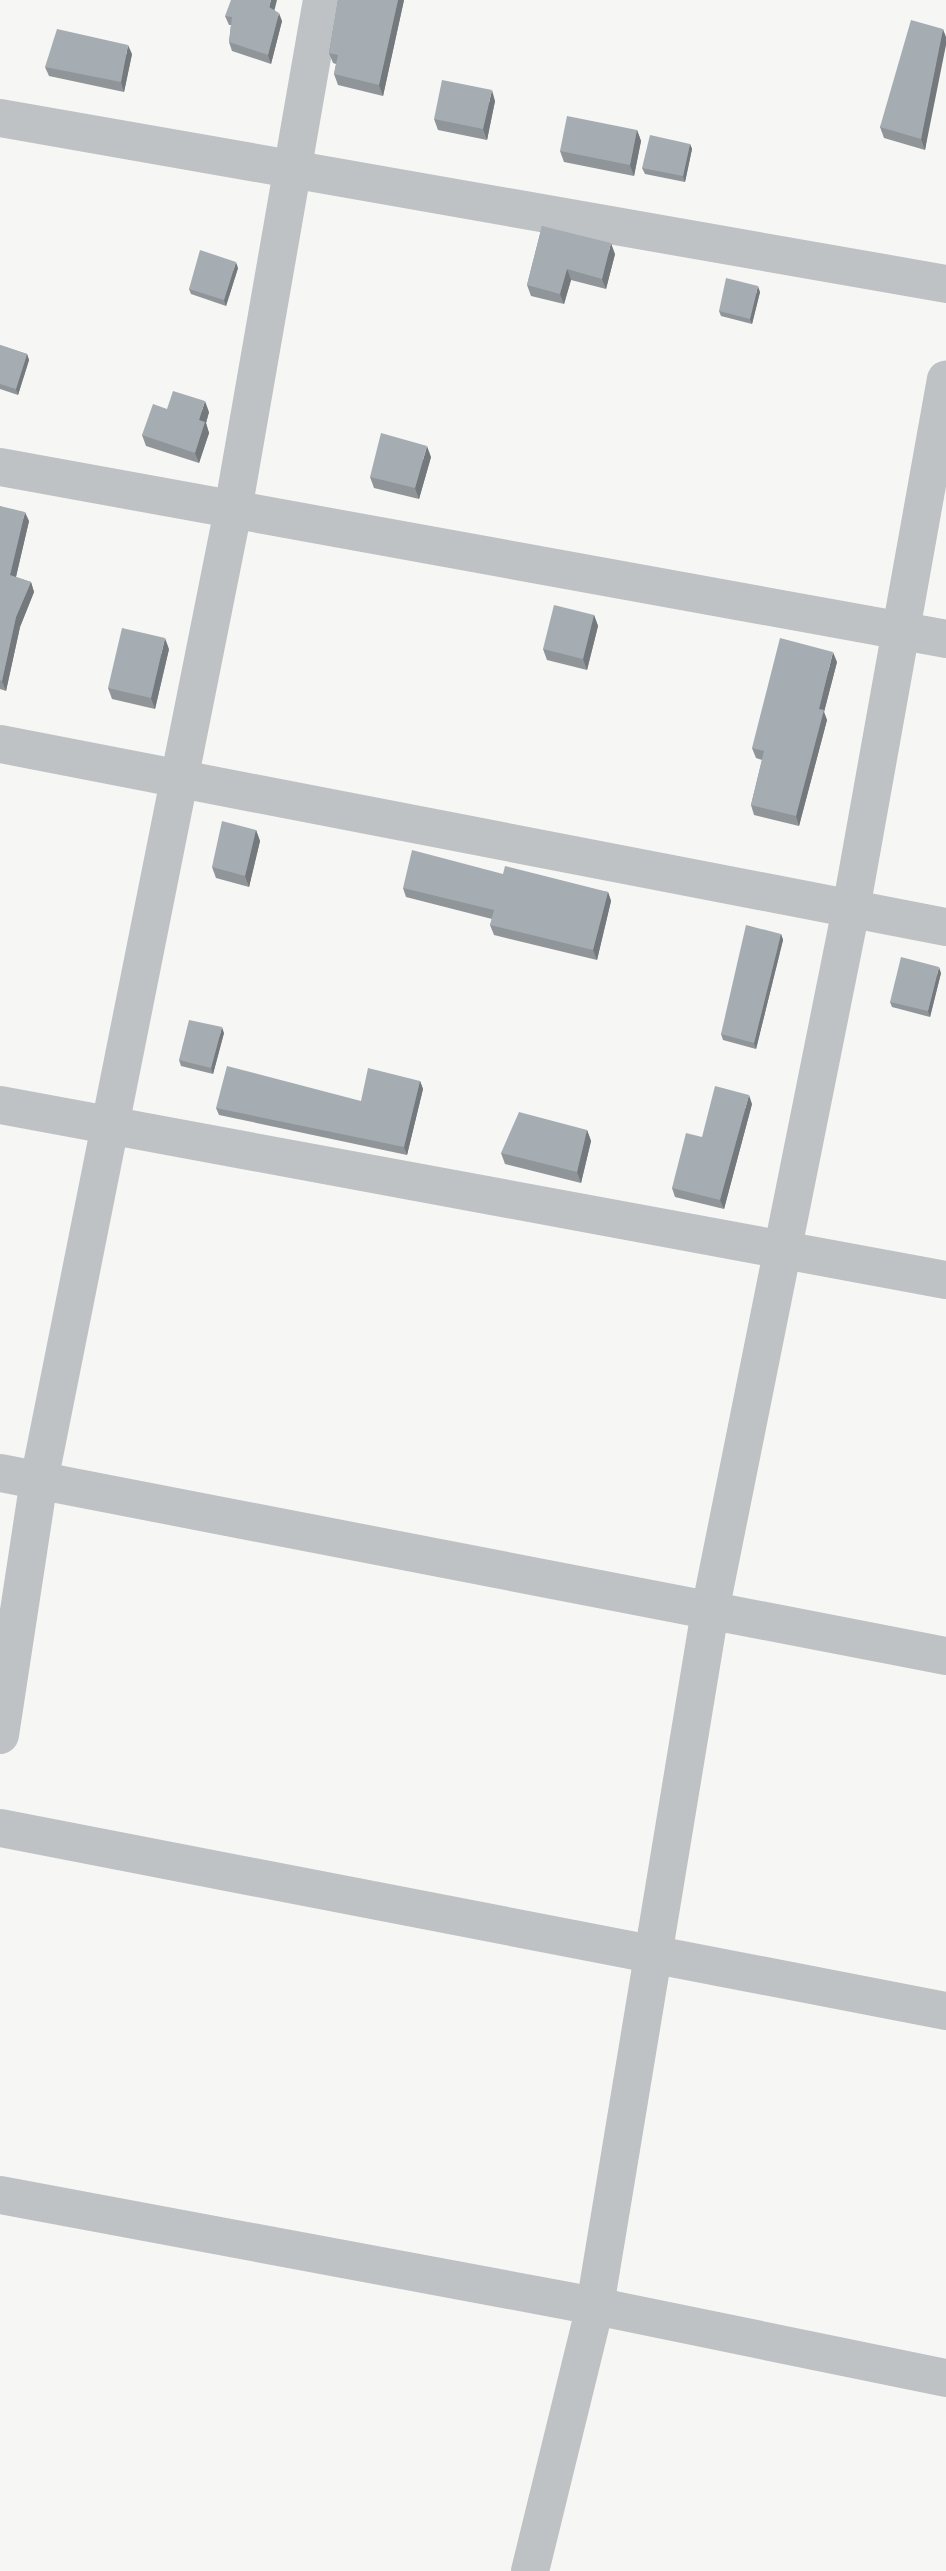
<!DOCTYPE html>
<html>
<head>
<meta charset="utf-8">
<style>
  body { margin:0 }
  #map { position:relative; width:946px; height:2571px; overflow:hidden; background:#f6f6f4; font-family:Poppins,sans-serif }
  div>[style] { position:absolute }
  [style*='--x'] { left:calc(var(--x)*1px); top:calc(var(--y)*1px); width:calc(var(--w)*1px); rotate:calc(var(--a)*1deg) }
  .minor>* { height:38px; margin:-19px; padding:0 19px; transform-origin:19px; border-radius:19px; background:#bec2c5 }
  .wall>* { inset:0; background:#8f9599 }
  .shaded-wall>* { inset:0; background:#74797d }
  .building>* { inset:0; background:#a6adb2 }
  span { translate:-50% -50%; white-space:nowrap; text-align:center; line-height:1.15; -webkit-text-stroke:7px #fff; paint-order:stroke }
</style>
</head>
<body>
<div id="map">
  <div class="minor">
    <i style="--x:0;--y:118;--w:960;--a:9.95"></i>
    <i style="--x:0;--y:467;--w:962;--a:10.3"></i>
    <i style="--x:0;--y:744;--w:964;--a:10.95"></i>
    <i style="--x:0;--y:1105;--w:962;--a:10.48"></i>
    <i style="--x:0;--y:1473;--w:964;--a:10.95"></i>
    <i style="--x:0;--y:1735;--w:257;--a:-81.3"></i>
    <i style="--x:39;--y:1481;--w:990;--a:-78.7"></i>
    <i style="--x:233;--y:510;--w:518;--a:-80.1"></i>
    <i style="--x:0;--y:1828;--w:964;--a:10.95"></i>
    <i style="--x:0;--y:2195;--w:605;--a:10.57"></i>
    <i style="--x:595;--y:2306;--w:358;--a:11.6"></i>
    <i style="--x:530;--y:2571;--w:273;--a:-76.2"></i>
    <i style="--x:595;--y:2306;--w:704;--a:-80.6"></i>
    <i style="--x:710;--y:1611;--w:716;--a:-78.64"></i>
    <i style="--x:851;--y:909;--w:538;--a:-79.84"></i>
  </div>
  <div class="wall">
    <i style="clip-path:polygon(338px 0,404px 0,383px 96px,338px 85px,334px 74px,336px 64px,333px 63px,329px 53px)"></i>
    <i style="clip-path:polygon(274px 10px,282px 21px,271px 64px,232px 51px,229px 42px,231px 25px,229px 25px,225px 16px)"></i>
    <i style="clip-path:polygon(943px 29px,925px 150px,884px 138px,880px 127px)"></i>
    <i style="clip-path:polygon(132px 54px,124px 92px,49px 76px,45px 67px)"></i>
    <i style="clip-path:polygon(495px 101px,487px 140px,438px 130px,434px 119px)"></i>
    <i style="clip-path:polygon(637px 130px,641px 141px,634px 176px,564px 162px,560px 151px)"></i>
    <i style="clip-path:polygon(690px 144px,692px 149px,685px 182px,645px 174px,642px 168px)"></i>
    <i style="clip-path:polygon(542px 226px,615px 254px,606px 289px,571px 280px,564px 304px,531px 296px,527px 285px)"></i>
    <i style="clip-path:polygon(238px 268px,226px 306px,191px 294px,189px 289px)"></i>
    <i style="clip-path:polygon(760px 292px,752px 324px,721px 316px,719px 311px)"></i>
    <i style="clip-path:polygon(0 345px,27px 354px,29px 360px,18px 395px,0 389px)"></i>
    <i style="clip-path:polygon(167px 409px,209px 412px,206px 423px,209px 433px,199px 463px,146px 446px,142px 435px)"></i>
    <i style="clip-path:polygon(431px 457px,419px 499px,374px 488px,370px 477px)"></i>
    <i style="clip-path:polygon(0 506px,29px 521px,16px 577px,31px 582px,34px 592px,20px 627px,6px 691px,0 689px)"></i>
    <i style="clip-path:polygon(594px 615px,598px 626px,587px 670px,547px 660px,543px 649px)"></i>
    <i style="clip-path:polygon(169px 649px,155px 709px,112px 699px,108px 688px)"></i>
    <i style="clip-path:polygon(837px 662px,824px 712px,827px 720px,799px 826px,754px 815px,751px 805px,762px 760px,756px 758px,752px 748px)"></i>
    <i style="clip-path:polygon(256px 830px,260px 841px,249px 887px,216px 878px,212px 867px)"></i>
    <i style="clip-path:polygon(503px 874px,608px 892px,611px 901px,597px 960px,494px 935px,490px 925px,492px 919px,406px 897px,403px 888px)"></i>
    <i style="clip-path:polygon(781px 934px,783px 940px,756px 1049px,723px 1040px,721px 1034px)"></i>
    <i style="clip-path:polygon(941px 973px,930px 1017px,892px 1007px,890px 1002px)"></i>
    <i style="clip-path:polygon(224px 1033px,213px 1074px,181px 1066px,179px 1060px)"></i>
    <i style="clip-path:polygon(420px 1081px,423px 1089px,407px 1155px,219px 1115px,216px 1108px,361px 1101px)"></i>
    <i style="clip-path:polygon(752px 1104px,724px 1209px,675px 1197px,672px 1188px,702px 1137px)"></i>
    <i style="clip-path:polygon(587px 1130px,591px 1141px,581px 1183px,505px 1164px,501px 1153px)"></i>
  </div>
  <div class="shaded-wall">
    <i style="clip-path:polygon(271px 0,277px 0,273px 16px,269px 7px)"></i>
    <i style="clip-path:polygon(398px 0,404px 0,383px 96px,379px 85px)"></i>
    <i style="clip-path:polygon(279px 13px,282px 21px,271px 64px,268px 55px)"></i>
    <i style="clip-path:polygon(943px 29px,946px 37px,946px 45px,925px 150px,921px 139px)"></i>
    <i style="clip-path:polygon(128px 45px,132px 54px,124px 92px,121px 82px)"></i>
    <i style="clip-path:polygon(492px 90px,495px 101px,487px 140px,483px 129px)"></i>
    <i style="clip-path:polygon(637px 130px,641px 141px,634px 176px,630px 165px)"></i>
    <i style="clip-path:polygon(690px 144px,692px 149px,685px 182px,683px 176px)"></i>
    <i style="clip-path:polygon(611px 243px,615px 254px,606px 289px,602px 279px)"></i>
    <i style="clip-path:polygon(236px 262px,238px 268px,226px 306px,224px 300px)"></i>
    <i style="clip-path:polygon(567px 269px,571px 280px,564px 304px,560px 294px)"></i>
    <i style="clip-path:polygon(758px 286px,760px 292px,752px 324px,750px 319px)"></i>
    <i style="clip-path:polygon(27px 354px,29px 360px,18px 395px,16px 389px)"></i>
    <i style="clip-path:polygon(205px 401px,209px 412px,206px 423px,209px 433px,199px 463px,195px 453px,199px 420px)"></i>
    <i style="clip-path:polygon(427px 446px,431px 457px,419px 499px,415px 488px)"></i>
    <i style="clip-path:polygon(25px 512px,29px 521px,14px 585px,10px 575px)"></i>
    <i style="clip-path:polygon(31px 582px,34px 592px,20px 627px,6px 691px,2px 681px,16px 617px)"></i>
    <i style="clip-path:polygon(594px 615px,598px 626px,587px 670px,583px 659px)"></i>
    <i style="clip-path:polygon(165px 638px,169px 649px,155px 709px,151px 698px)"></i>
    <i style="clip-path:polygon(833px 652px,837px 662px,824px 712px,827px 720px,799px 826px,796px 816px,819px 709px)"></i>
    <i style="clip-path:polygon(256px 830px,260px 841px,249px 887px,245px 876px)"></i>
    <i style="clip-path:polygon(608px 892px,611px 901px,597px 960px,593px 950px)"></i>
    <i style="clip-path:polygon(781px 934px,783px 940px,756px 1049px,754px 1043px)"></i>
    <i style="clip-path:polygon(939px 967px,941px 973px,930px 1017px,928px 1011px)"></i>
    <i style="clip-path:polygon(222px 1027px,224px 1033px,213px 1074px,211px 1068px)"></i>
    <i style="clip-path:polygon(420px 1081px,423px 1089px,407px 1155px,404px 1147px)"></i>
    <i style="clip-path:polygon(749px 1095px,752px 1104px,724px 1209px,720px 1200px)"></i>
    <i style="clip-path:polygon(587px 1130px,591px 1141px,581px 1183px,577px 1172px)"></i>
  </div>
  <div class="building">
    <i style="clip-path:polygon(231px 0,271px 0,269px 7px,279px 13px,268px 55px,229px 42px,232px 17px,225px 16px)"></i>
    <i style="clip-path:polygon(338px 0,398px 0,379px 85px,334px 74px,338px 55px,329px 53px)"></i>
    <i style="clip-path:polygon(911px 20px,943px 29px,921px 139px,880px 127px)"></i>
    <i style="clip-path:polygon(57px 29px,128px 45px,121px 82px,45px 67px)"></i>
    <i style="clip-path:polygon(442px 80px,492px 90px,483px 129px,434px 119px)"></i>
    <i style="clip-path:polygon(567px 116px,637px 130px,630px 165px,560px 151px)"></i>
    <i style="clip-path:polygon(650px 135px,690px 144px,683px 176px,642px 168px)"></i>
    <i style="clip-path:polygon(542px 226px,611px 243px,602px 279px,567px 269px,560px 294px,527px 285px)"></i>
    <i style="clip-path:polygon(200px 250px,236px 262px,224px 300px,189px 289px)"></i>
    <i style="clip-path:polygon(726px 278px,758px 286px,750px 319px,719px 311px)"></i>
    <i style="clip-path:polygon(0 345px,27px 354px,16px 389px,0 384px)"></i>
    <i style="clip-path:polygon(173px 391px,205px 401px,199px 420px,205px 422px,195px 453px,142px 435px,153px 404px,167px 409px)"></i>
    <i style="clip-path:polygon(381px 433px,427px 446px,415px 488px,370px 477px)"></i>
    <i style="clip-path:polygon(0 506px,25px 512px,10px 575px,31px 582px,16px 617px,2px 681px,0 680px)"></i>
    <i style="clip-path:polygon(554px 605px,594px 615px,583px 659px,543px 649px)"></i>
    <i style="clip-path:polygon(122px 628px,165px 638px,151px 698px,108px 688px)"></i>
    <i style="clip-path:polygon(780px 638px,833px 652px,819px 709px,824px 710px,796px 816px,751px 805px,764px 751px,752px 748px)"></i>
    <i style="clip-path:polygon(222px 821px,256px 830px,245px 876px,212px 867px)"></i>
    <i style="clip-path:polygon(412px 850px,503px 874px,505px 866px,608px 892px,593px 950px,490px 925px,494px 910px,403px 888px)"></i>
    <i style="clip-path:polygon(746px 925px,781px 934px,754px 1043px,721px 1034px)"></i>
    <i style="clip-path:polygon(901px 957px,939px 967px,928px 1011px,890px 1002px)"></i>
    <i style="clip-path:polygon(189px 1020px,222px 1027px,211px 1068px,179px 1060px)"></i>
    <i style="clip-path:polygon(227px 1066px,361px 1101px,368px 1068px,420px 1081px,404px 1147px,216px 1108px)"></i>
    <i style="clip-path:polygon(715px 1086px,749px 1095px,720px 1200px,672px 1188px,686px 1133px,702px 1137px)"></i>
    <i style="clip-path:polygon(519px 1112px,587px 1130px,577px 1172px,501px 1153px)"></i>
  </div>
</div>
</body>
</html>
